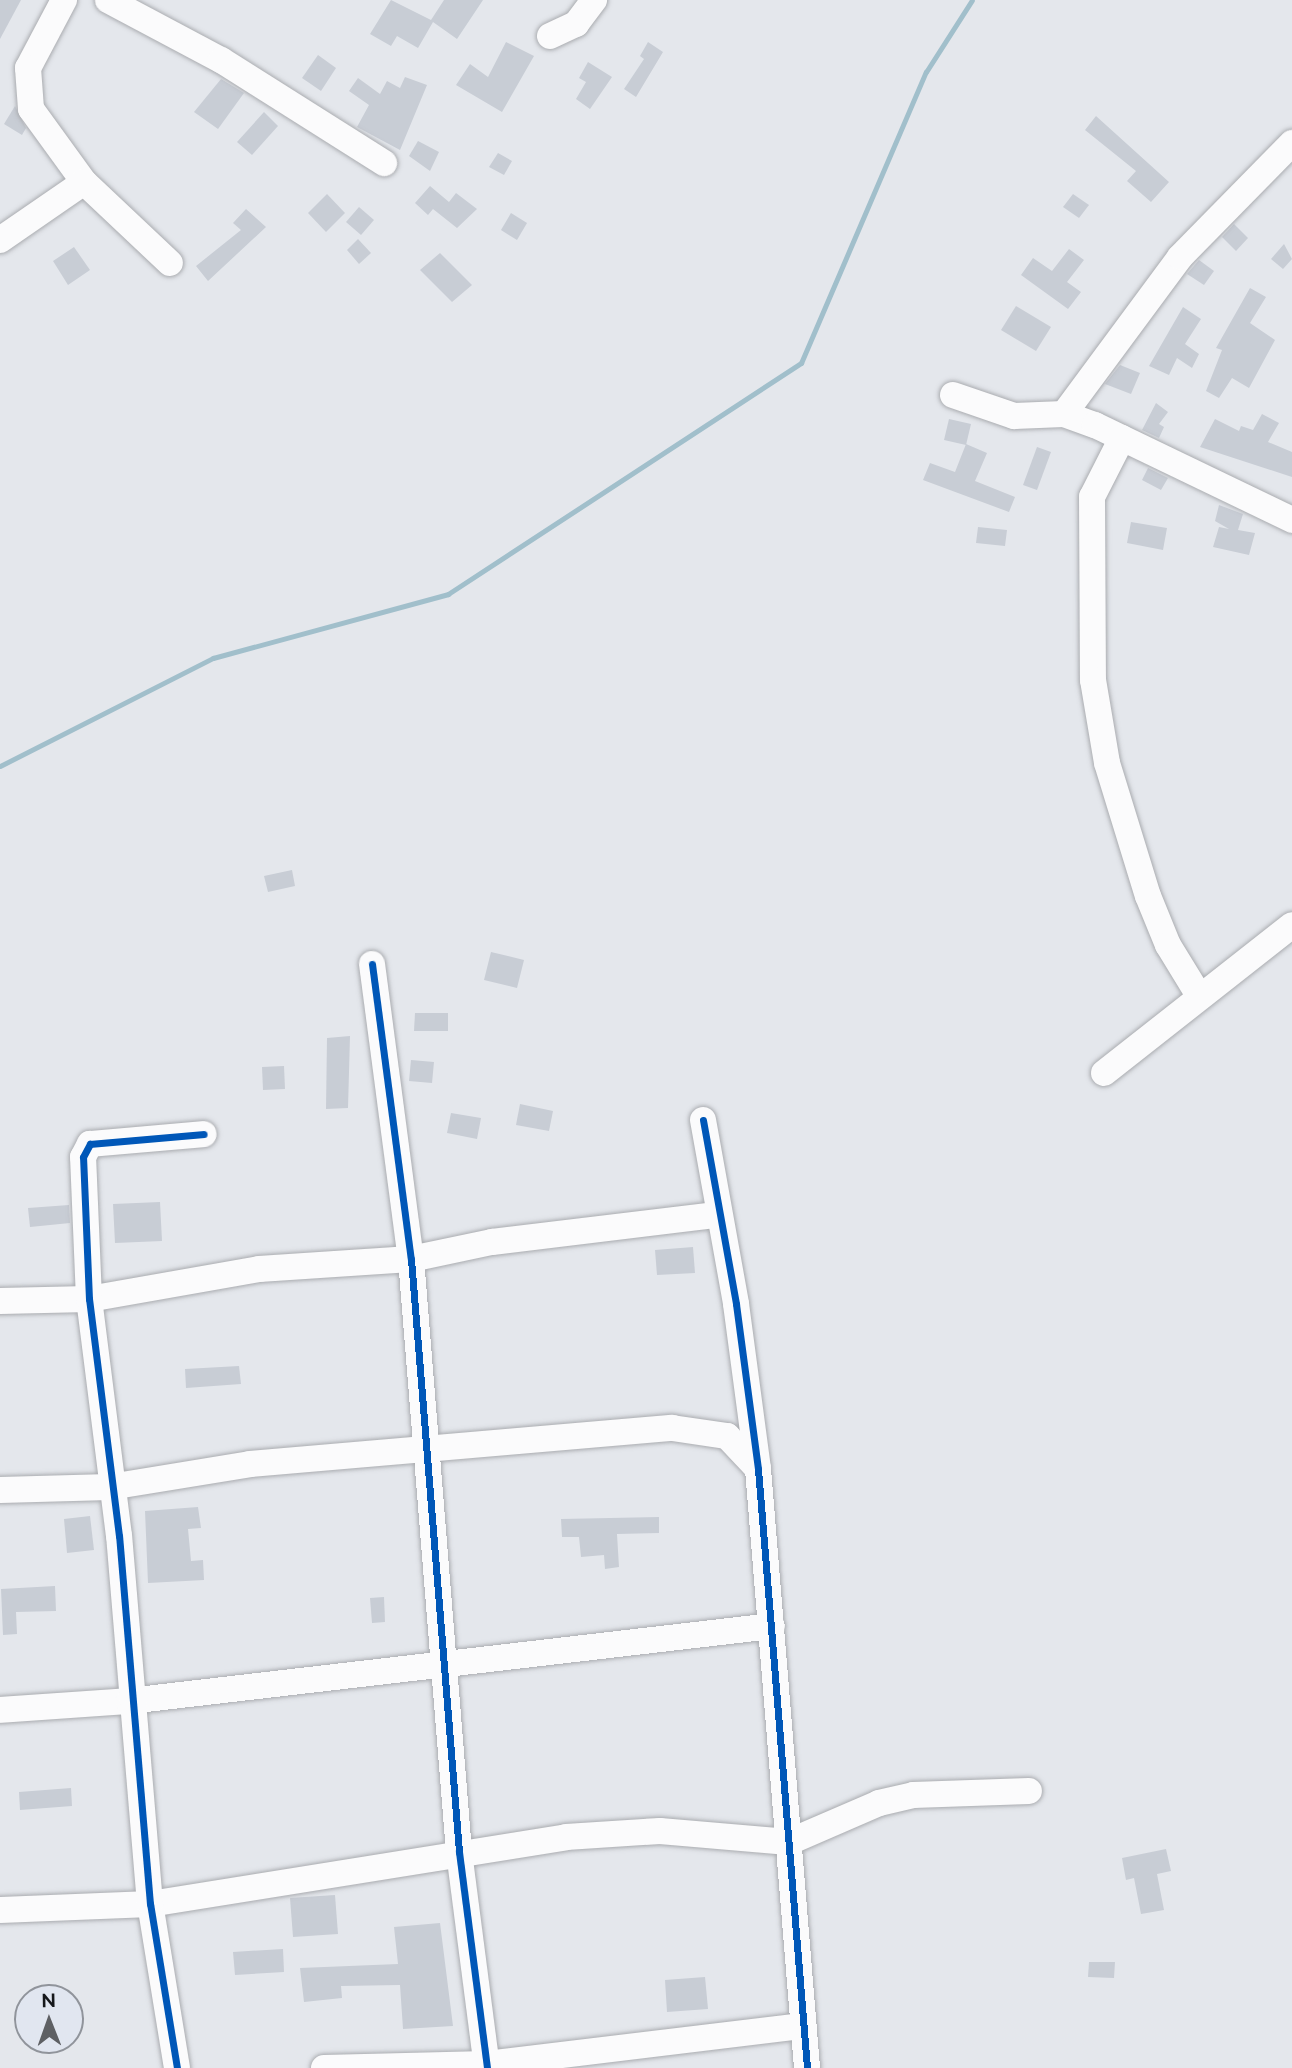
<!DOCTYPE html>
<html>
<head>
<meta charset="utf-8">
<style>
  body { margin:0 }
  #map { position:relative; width:1292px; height:2068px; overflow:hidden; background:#e4e7ec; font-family:Raleway,sans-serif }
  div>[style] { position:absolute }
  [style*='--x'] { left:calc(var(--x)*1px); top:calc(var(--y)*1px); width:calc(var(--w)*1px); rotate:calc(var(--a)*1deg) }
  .stream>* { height:5px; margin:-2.5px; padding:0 2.5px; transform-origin:2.5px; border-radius:2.5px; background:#a1bfcb }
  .building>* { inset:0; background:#c8cdd5 }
  .roads { filter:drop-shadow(0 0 2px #aaacb0) drop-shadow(0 0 2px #aaacb0) }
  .minor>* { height:26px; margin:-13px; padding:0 13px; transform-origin:13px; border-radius:13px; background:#fbfbfc }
  .cycleway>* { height:7px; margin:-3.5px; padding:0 3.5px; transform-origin:3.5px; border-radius:3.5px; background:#0057b8 }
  span { translate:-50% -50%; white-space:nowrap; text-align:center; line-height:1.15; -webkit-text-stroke:5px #e1e6f0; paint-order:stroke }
  .north { position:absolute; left:14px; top:1984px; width:70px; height:70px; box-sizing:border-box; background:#e1e6f0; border:2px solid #90949b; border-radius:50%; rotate:359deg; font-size:19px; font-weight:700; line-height:28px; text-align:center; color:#16181b }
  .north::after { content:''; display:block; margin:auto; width:24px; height:32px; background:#5e6064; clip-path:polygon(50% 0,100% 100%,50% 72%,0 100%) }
</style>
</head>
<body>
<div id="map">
  <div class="stream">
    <i style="--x:0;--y:766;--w:239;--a:-26.9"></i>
    <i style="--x:213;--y:658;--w:244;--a:-15.2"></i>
    <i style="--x:448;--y:594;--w:422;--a:-33.2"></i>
    <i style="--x:801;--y:363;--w:317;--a:-66.8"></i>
    <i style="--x:926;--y:72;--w:85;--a:-57.4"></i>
  </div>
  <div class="building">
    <i style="clip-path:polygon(0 0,21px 0,0 39px)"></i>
    <i style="clip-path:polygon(391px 0,431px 20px,444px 0,483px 0,457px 39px,433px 22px,418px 48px,397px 36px,391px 46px,370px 34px)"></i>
    <i style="clip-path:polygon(506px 42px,534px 56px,502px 112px,456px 85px,470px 64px,488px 77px)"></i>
    <i style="clip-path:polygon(648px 42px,663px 52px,636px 97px,624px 89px,644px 59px,640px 56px)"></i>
    <i style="clip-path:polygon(318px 55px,336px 68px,321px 91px,302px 78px)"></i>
    <i style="clip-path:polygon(588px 62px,612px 77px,590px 109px,576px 99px,586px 82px,579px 78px)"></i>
    <i style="clip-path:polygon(405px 77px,427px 85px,400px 150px,357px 127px,369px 105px,349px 91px,358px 78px,380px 94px,387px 81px,400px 88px)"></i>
    <i style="clip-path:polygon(221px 79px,244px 93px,218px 129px,194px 112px)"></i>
    <i style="clip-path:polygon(15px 106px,26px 128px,22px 135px,4px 124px)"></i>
    <i style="clip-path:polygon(264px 112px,278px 126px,252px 155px,237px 142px)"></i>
    <i style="clip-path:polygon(1096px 116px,1169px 182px,1151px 202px,1127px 181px,1136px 171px,1085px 130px)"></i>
    <i style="clip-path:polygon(418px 141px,439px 152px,430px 171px,409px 156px)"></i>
    <i style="clip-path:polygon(498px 153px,512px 161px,504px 175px,489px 167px)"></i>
    <i style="clip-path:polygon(430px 186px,449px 202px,456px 193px,477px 209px,457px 228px,433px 209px,428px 215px,415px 203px)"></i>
    <i style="clip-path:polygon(327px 194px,345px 213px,326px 232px,308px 213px)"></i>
    <i style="clip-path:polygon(1073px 194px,1089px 205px,1079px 218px,1063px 207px)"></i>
    <i style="clip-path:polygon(359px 207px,374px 220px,361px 235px,346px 222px)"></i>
    <i style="clip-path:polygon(246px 209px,266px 227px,208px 281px,196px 266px,241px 230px,233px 223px)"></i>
    <i style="clip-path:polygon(511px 213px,527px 223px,517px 240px,501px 230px)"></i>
    <i style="clip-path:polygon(1234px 224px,1248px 238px,1236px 251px,1222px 237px)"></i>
    <i style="clip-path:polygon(358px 239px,371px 253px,359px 264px,347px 250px)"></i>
    <i style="clip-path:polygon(1284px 244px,1292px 259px,1283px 269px,1271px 259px)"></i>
    <i style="clip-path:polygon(74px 247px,90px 270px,68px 285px,53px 261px)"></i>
    <i style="clip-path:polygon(1069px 249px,1084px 260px,1067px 282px,1081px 292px,1068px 309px,1021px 275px,1033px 258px,1052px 271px)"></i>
    <i style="clip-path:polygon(440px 253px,472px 285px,452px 302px,420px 270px)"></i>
    <i style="clip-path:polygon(1199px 260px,1214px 271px,1204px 285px,1187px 274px)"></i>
    <i style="clip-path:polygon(1250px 288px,1266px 297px,1250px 323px,1275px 340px,1249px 388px,1232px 378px,1219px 398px,1206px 391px,1222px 350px,1216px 348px)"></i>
    <i style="clip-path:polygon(1016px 306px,1051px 327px,1036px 351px,1001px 330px)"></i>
    <i style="clip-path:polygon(1183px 307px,1201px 319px,1185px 344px,1199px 354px,1192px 368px,1177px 358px,1169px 375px,1149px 366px)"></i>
    <i style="clip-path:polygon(1120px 365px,1140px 373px,1131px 394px,1105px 384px)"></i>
    <i style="clip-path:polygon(1156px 403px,1168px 412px,1159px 424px,1164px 427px,1159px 438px,1142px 430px)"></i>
    <i style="clip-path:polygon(1262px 414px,1279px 423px,1268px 442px,1292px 452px,1292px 477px,1200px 447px,1215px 419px,1239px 431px,1241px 426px,1253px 430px)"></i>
    <i style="clip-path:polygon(949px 419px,971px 424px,966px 445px,944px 440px)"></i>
    <i style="clip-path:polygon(966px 444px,987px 453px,975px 481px,1015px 497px,1009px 512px,923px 480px,930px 463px,955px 472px)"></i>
    <i style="clip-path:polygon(1037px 447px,1051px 452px,1037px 490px,1023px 485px)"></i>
    <i style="clip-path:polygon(1148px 468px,1168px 478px,1161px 490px,1142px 480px)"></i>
    <i style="clip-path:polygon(1219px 505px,1243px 514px,1238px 530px,1255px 533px,1249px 555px,1213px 547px,1219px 527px,1229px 529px,1215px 521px)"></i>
    <i style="clip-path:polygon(1131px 522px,1167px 528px,1163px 550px,1127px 543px)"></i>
    <i style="clip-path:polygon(978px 527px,1007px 530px,1005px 546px,976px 543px)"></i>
    <i style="clip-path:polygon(292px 870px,295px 886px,268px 892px,264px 876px)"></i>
    <i style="clip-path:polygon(491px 952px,524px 960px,517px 988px,484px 980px)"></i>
    <i style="clip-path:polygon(415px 1013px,448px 1013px,448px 1031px,414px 1031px)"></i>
    <i style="clip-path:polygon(350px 1036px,348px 1108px,326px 1109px,327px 1038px)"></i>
    <i style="clip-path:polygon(411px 1060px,434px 1062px,432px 1083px,409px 1081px)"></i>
    <i style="clip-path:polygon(284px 1066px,285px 1089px,263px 1090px,262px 1067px)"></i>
    <i style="clip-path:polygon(520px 1104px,553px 1111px,549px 1131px,516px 1125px)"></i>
    <i style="clip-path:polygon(451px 1113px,481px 1118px,477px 1139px,447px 1133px)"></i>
    <i style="clip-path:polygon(160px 1202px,162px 1241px,115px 1243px,113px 1204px)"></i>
    <i style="clip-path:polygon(69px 1205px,70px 1223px,30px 1227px,28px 1208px)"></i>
    <i style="clip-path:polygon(693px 1247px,695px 1273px,657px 1275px,655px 1250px)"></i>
    <i style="clip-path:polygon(239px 1366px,241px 1384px,186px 1388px,185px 1369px)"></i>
    <i style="clip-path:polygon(198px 1507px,201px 1528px,188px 1529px,191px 1561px,203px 1560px,204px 1580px,148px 1583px,145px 1511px)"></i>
    <i style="clip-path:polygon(90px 1516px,94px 1550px,67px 1553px,64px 1519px)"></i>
    <i style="clip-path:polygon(659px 1517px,659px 1533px,617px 1534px,619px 1567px,605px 1569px,604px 1555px,581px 1557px,579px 1537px,562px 1537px,561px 1519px)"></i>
    <i style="clip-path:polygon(55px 1586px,56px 1611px,16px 1612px,17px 1634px,3px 1635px,1px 1589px)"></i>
    <i style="clip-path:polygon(384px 1597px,385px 1622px,372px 1623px,370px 1598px)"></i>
    <i style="clip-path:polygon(71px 1788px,72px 1806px,20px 1810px,19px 1792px)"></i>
    <i style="clip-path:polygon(1166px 1849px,1171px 1871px,1157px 1874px,1164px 1910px,1141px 1914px,1134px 1878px,1126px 1880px,1122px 1858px)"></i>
    <i style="clip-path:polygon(335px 1895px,338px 1934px,293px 1937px,290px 1898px)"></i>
    <i style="clip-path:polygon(440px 1923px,453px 2026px,403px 2029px,400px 1985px,341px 1986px,342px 1998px,304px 2002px,300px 1968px,398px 1964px,394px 1927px)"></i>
    <i style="clip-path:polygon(283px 1949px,284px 1972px,235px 1975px,233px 1952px)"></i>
    <i style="clip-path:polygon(1089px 1962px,1115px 1962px,1114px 1978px,1088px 1977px)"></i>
    <i style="clip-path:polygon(705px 1977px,708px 2009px,667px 2012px,665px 1980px)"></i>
  </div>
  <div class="roads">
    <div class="minor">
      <i style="--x:64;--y:0;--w:77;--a:117.9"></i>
      <i style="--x:28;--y:68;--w:41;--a:85.8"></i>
      <i style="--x:31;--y:109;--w:90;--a:54"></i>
      <i style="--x:84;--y:182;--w:118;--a:43.3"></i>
      <i style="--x:108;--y:0;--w:128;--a:28"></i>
      <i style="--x:221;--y:60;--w:193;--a:32.3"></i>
      <i style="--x:550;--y:36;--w:29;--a:-25"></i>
      <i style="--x:576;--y:24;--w:30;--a:-53"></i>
      <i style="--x:0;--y:240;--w:102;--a:-34.6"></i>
      <i style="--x:953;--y:395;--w:65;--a:19"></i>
      <i style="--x:1014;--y:416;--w:50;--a:-2.3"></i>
      <i style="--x:1064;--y:414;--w:33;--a:20"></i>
      <i style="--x:1095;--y:425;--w:219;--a:25.7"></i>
      <i style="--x:1064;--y:414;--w:195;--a:-53.5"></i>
      <i style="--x:1180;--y:257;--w:160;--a:-45.5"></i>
      <i style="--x:1122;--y:438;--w:66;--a:117"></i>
      <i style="--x:1092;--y:497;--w:183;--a:89.7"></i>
      <i style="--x:1093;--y:680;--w:84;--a:80.4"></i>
      <i style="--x:1107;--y:763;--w:139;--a:72.9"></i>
      <i style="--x:1148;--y:896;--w:53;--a:67.8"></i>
      <i style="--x:1168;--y:945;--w:57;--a:58.5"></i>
      <i style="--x:372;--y:964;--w:298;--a:82.5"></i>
      <i style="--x:411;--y:1259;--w:595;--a:85.37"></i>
      <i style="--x:459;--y:1852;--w:218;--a:82.6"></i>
      <i style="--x:1104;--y:1073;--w:239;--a:-38.2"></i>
      <i style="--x:703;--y:1120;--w:187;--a:79.8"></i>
      <i style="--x:736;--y:1304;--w:166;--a:82.4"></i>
      <i style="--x:758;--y:1469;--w:601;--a:85.32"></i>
      <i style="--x:0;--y:1301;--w:89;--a:-1.3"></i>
      <i style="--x:89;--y:1299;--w:173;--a:-10"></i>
      <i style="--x:259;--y:1269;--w:152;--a:-3.8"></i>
      <i style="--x:411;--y:1259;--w:83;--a:-11.9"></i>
      <i style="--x:492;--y:1242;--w:226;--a:-6.9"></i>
      <i style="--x:0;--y:1490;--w:110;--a:-1.6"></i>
      <i style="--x:110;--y:1487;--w:142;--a:-9.3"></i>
      <i style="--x:250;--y:1464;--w:424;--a:-4.9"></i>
      <i style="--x:672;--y:1428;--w:56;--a:8.3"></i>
      <i style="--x:727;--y:1436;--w:45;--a:46.8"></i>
      <i style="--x:0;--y:1710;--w:129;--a:-4"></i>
      <i style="--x:129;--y:1701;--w:647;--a:-6.65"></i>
      <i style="--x:0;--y:1910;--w:150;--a:-2.3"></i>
      <i style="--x:150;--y:1904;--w:421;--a:-9.1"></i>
      <i style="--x:566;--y:1837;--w:94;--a:-3.7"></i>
      <i style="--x:660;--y:1831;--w:129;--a:4.9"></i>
      <i style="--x:789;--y:1842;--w:98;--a:-23.4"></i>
      <i style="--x:879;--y:1803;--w:35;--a:-13"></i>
      <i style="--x:913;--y:1795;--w:116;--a:-2"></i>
      <i style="--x:177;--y:2068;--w:166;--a:-99.3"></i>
      <i style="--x:150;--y:1904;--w:369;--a:-94.8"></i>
      <i style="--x:119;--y:1536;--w:239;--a:-97.2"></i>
      <i style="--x:89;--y:1299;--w:142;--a:-92.4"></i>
      <i style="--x:83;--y:1157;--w:15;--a:-62"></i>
      <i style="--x:90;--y:1144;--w:114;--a:-5"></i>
      <i style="--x:324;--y:2068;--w:163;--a:-1.4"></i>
      <i style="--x:487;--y:2064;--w:318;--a:-6.9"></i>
    </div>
  </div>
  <div class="cycleway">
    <i style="--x:372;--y:964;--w:298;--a:82.5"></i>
    <i style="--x:411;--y:1259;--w:595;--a:85.37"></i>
    <i style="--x:459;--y:1852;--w:218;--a:82.6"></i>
    <i style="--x:703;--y:1120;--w:187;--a:79.8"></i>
    <i style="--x:736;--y:1304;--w:166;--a:82.4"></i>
    <i style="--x:758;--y:1469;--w:601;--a:85.32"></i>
    <i style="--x:177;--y:2068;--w:166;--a:-99.3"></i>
    <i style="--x:150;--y:1904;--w:369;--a:-94.8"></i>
    <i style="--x:119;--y:1536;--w:239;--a:-97.2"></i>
    <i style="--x:89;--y:1299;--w:142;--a:-92.4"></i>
    <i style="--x:83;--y:1157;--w:15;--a:-62"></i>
    <i style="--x:90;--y:1144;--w:114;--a:-5"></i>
  </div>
  <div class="north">N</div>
</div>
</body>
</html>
